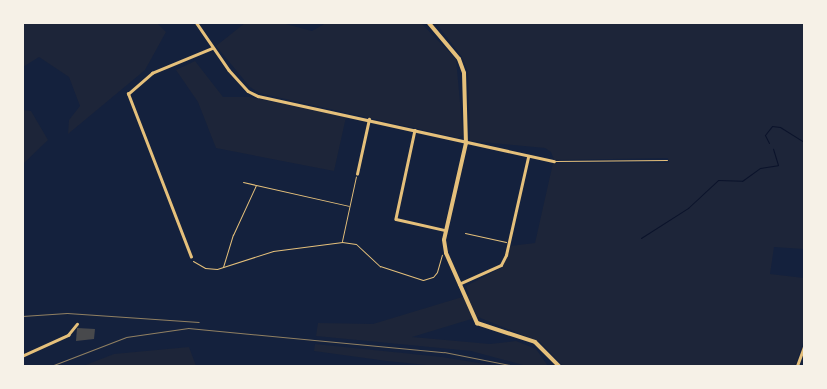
<!DOCTYPE html>
<html>
<head>
<meta charset="utf-8">
<style>
  body { margin:0 }
  #map { position:relative; width:827px; height:389px; overflow:hidden; background:#14213d; font-family:Lora,serif }
  div>[style] { position:absolute }
  [style*='--x'] { left:calc(var(--x)*1px); top:calc(var(--y)*1px); width:calc(var(--w)*1px); rotate:calc(var(--a)*1deg) }
  .green>* { inset:0; background:#1d2539 }
  .stream>* { height:1px; margin:-0.5px; padding:0 0.5px; transform-origin:0.5px; border-radius:0.5px; background:#0b132b }
  .building>* { inset:0; background:#48494c }
  .path>* { height:1px; margin:-0.5px; padding:0 0.5px; transform-origin:0.5px; border-radius:0.5px; background:#e5c07b }
  .service>* { height:1px; margin:-0.5px; padding:0 0.5px; transform-origin:0.5px; border-radius:0.5px; background:#e5c07b }
  .minor>* { height:2.5px; margin:-1.25px; padding:0 1.25px; transform-origin:1.25px; border-radius:1.25px; background:#e5c07b }
  .primary>* { height:4px; margin:-2px; padding:0 2px; transform-origin:2px; border-radius:2px; background:#e5c07b }
  .rail>* { height:1px; margin:-0.5px; padding:0 0.5px; transform-origin:0.5px; border-radius:0.5px; background:#918062 }
  span { translate:-50% -50%; white-space:nowrap; text-align:center; line-height:1.15; -webkit-text-stroke:5px #f6f1e7; paint-order:stroke }
  .frame { position:absolute; inset:0; border:24px solid #f6f1e7; pointer-events:none }
</style>
</head>
<body>
<div id="map">
  <div class="green">
    <i style="clip-path:polygon(23px 22px,157px 23px,166px 32px,145px 70px,68px 134px,69px 120px,80px 106px,69px 77px,39px 57px,23px 67px)"></i>
    <i style="clip-path:polygon(245px 23px,282px 23px,312px 31px,326px 23px,421px 23px,456px 59px,463px 135px,458px 138px,259px 93px,250px 87px,216px 46px)"></i>
    <i style="clip-path:polygon(436px 23px,804px 23px,804px 249px,774px 247px,770px 274px,804px 278px,804px 340px,795px 366px,563px 366px,540px 342px,478px 317px,412px 337px,490px 344px,516px 341px,536px 349px,548px 366px,527px 366px,471px 351px,316px 336px,318px 323px,373px 324px,469px 295px,466px 286px,503px 267px,510px 246px,535px 243px,553px 163px,669px 163px,668px 158px,554px 160px,551px 152px,545px 148px,470px 141px,468px 72px,462px 57px)"></i>
    <i style="clip-path:polygon(195px 61px,223px 97px,249px 97px,346px 117px,334px 171px,216px 148px,198px 102px,176px 70px)"></i>
    <i style="clip-path:polygon(23px 110px,31px 111px,48px 140px,23px 164px)"></i>
    <i style="clip-path:polygon(315px 344px,442px 357px,497px 366px,436px 366px,387px 361px,314px 351px)"></i>
    <i style="clip-path:polygon(189px 347px,196px 366px,83px 366px,114px 354px)"></i>
  </div>
  <div class="stream">
    <i style="--x:769;--y:143;--w:9;--a:-117"></i>
    <i style="--x:765;--y:135;--w:11;--a:-52"></i>
    <i style="--x:772;--y:126;--w:8;--a:7"></i>
    <i style="--x:780;--y:127;--w:28;--a:32"></i>
    <i style="--x:641;--y:238;--w:56;--a:-32.6"></i>
    <i style="--x:688;--y:208;--w:41;--a:-43"></i>
    <i style="--x:718;--y:180;--w:24;--a:2"></i>
    <i style="--x:742;--y:181;--w:22;--a:-36"></i>
    <i style="--x:760;--y:168;--w:18;--a:-9"></i>
    <i style="--x:778;--y:165;--w:17;--a:-107"></i>
  </div>
  <div class="building">
    <i style="clip-path:polygon(77px 328px,95px 329px,94px 339px,76px 341px)"></i>
  </div>
  <div class="path">
    <i style="--x:243;--y:182;--w:13;--a:13"></i>
    <i style="--x:465;--y:233;--w:42;--a:12.4"></i>
    <i style="--x:342;--y:241;--w:66;--a:-77.8"></i>
    <i style="--x:193;--y:261;--w:14;--a:30"></i>
    <i style="--x:205;--y:268;--w:12;--a:5"></i>
    <i style="--x:217;--y:269;--w:59;--a:-17.8"></i>
    <i style="--x:273;--y:251;--w:70;--a:-7.4"></i>
    <i style="--x:342;--y:242;--w:14;--a:8"></i>
    <i style="--x:356;--y:244;--w:33;--a:43"></i>
    <i style="--x:380;--y:266;--w:45;--a:18"></i>
    <i style="--x:423;--y:280;--w:10;--a:-17"></i>
    <i style="--x:433;--y:277;--w:6;--a:-51"></i>
    <i style="--x:437;--y:272;--w:18;--a:-74"></i>
    <i style="--x:223;--y:267;--w:34;--a:-73"></i>
    <i style="--x:233;--y:235;--w:55;--a:-65.3"></i>
    <i style="--x:256;--y:185;--w:95;--a:12.7"></i>
  </div>
  <div class="service">
    <i style="--x:555;--y:161;--w:112;--a:-0.5"></i>
  </div>
  <div class="minor">
    <i style="--x:196;--y:22;--w:58;--a:55.5"></i>
    <i style="--x:229;--y:70;--w:28;--a:48"></i>
    <i style="--x:248;--y:91;--w:11;--a:27"></i>
    <i style="--x:258;--y:96;--w:303;--a:12.4"></i>
    <i style="--x:415;--y:130;--w:91;--a:102.1"></i>
    <i style="--x:396;--y:219;--w:50;--a:12.7"></i>
    <i style="--x:357;--y:174;--w:56;--a:-77.7"></i>
    <i style="--x:191;--y:257;--w:175;--a:-111.1"></i>
    <i style="--x:128;--y:94;--w:32;--a:-41"></i>
    <i style="--x:152;--y:73;--w:65;--a:-22.6"></i>
    <i style="--x:459;--y:284;--w:46;--a:-24.3"></i>
    <i style="--x:501;--y:265;--w:11;--a:-63"></i>
    <i style="--x:506;--y:255;--w:100;--a:-77.3"></i>
    <i style="--x:22;--y:356;--w:51;--a:-24.5"></i>
    <i style="--x:68;--y:335;--w:14;--a:-51"></i>
    <i style="--x:797;--y:366;--w:20;--a:-70"></i>
  </div>
  <div class="primary">
    <i style="--x:428;--y:22;--w:48;--a:50"></i>
    <i style="--x:459;--y:59;--w:15;--a:70"></i>
    <i style="--x:464;--y:73;--w:70;--a:88.4"></i>
    <i style="--x:466;--y:143;--w:99;--a:102.8"></i>
    <i style="--x:444;--y:240;--w:13;--a:81"></i>
    <i style="--x:446;--y:253;--w:77;--a:66.1"></i>
    <i style="--x:477;--y:323;--w:61;--a:18.1"></i>
    <i style="--x:535;--y:342;--w:34;--a:45"></i>
  </div>
  <div class="rail">
    <i style="--x:22;--y:316;--w:45;--a:-3.8"></i>
    <i style="--x:67;--y:313;--w:132;--a:3.9"></i>
    <i style="--x:51;--y:366;--w:80;--a:-21.1"></i>
    <i style="--x:126;--y:337;--w:63;--a:-8.3"></i>
    <i style="--x:188;--y:328;--w:257;--a:5.4"></i>
    <i style="--x:444;--y:352;--w:72;--a:11.2"></i>
  </div>
  <div class="frame"></div>
</div>
</body>
</html>
